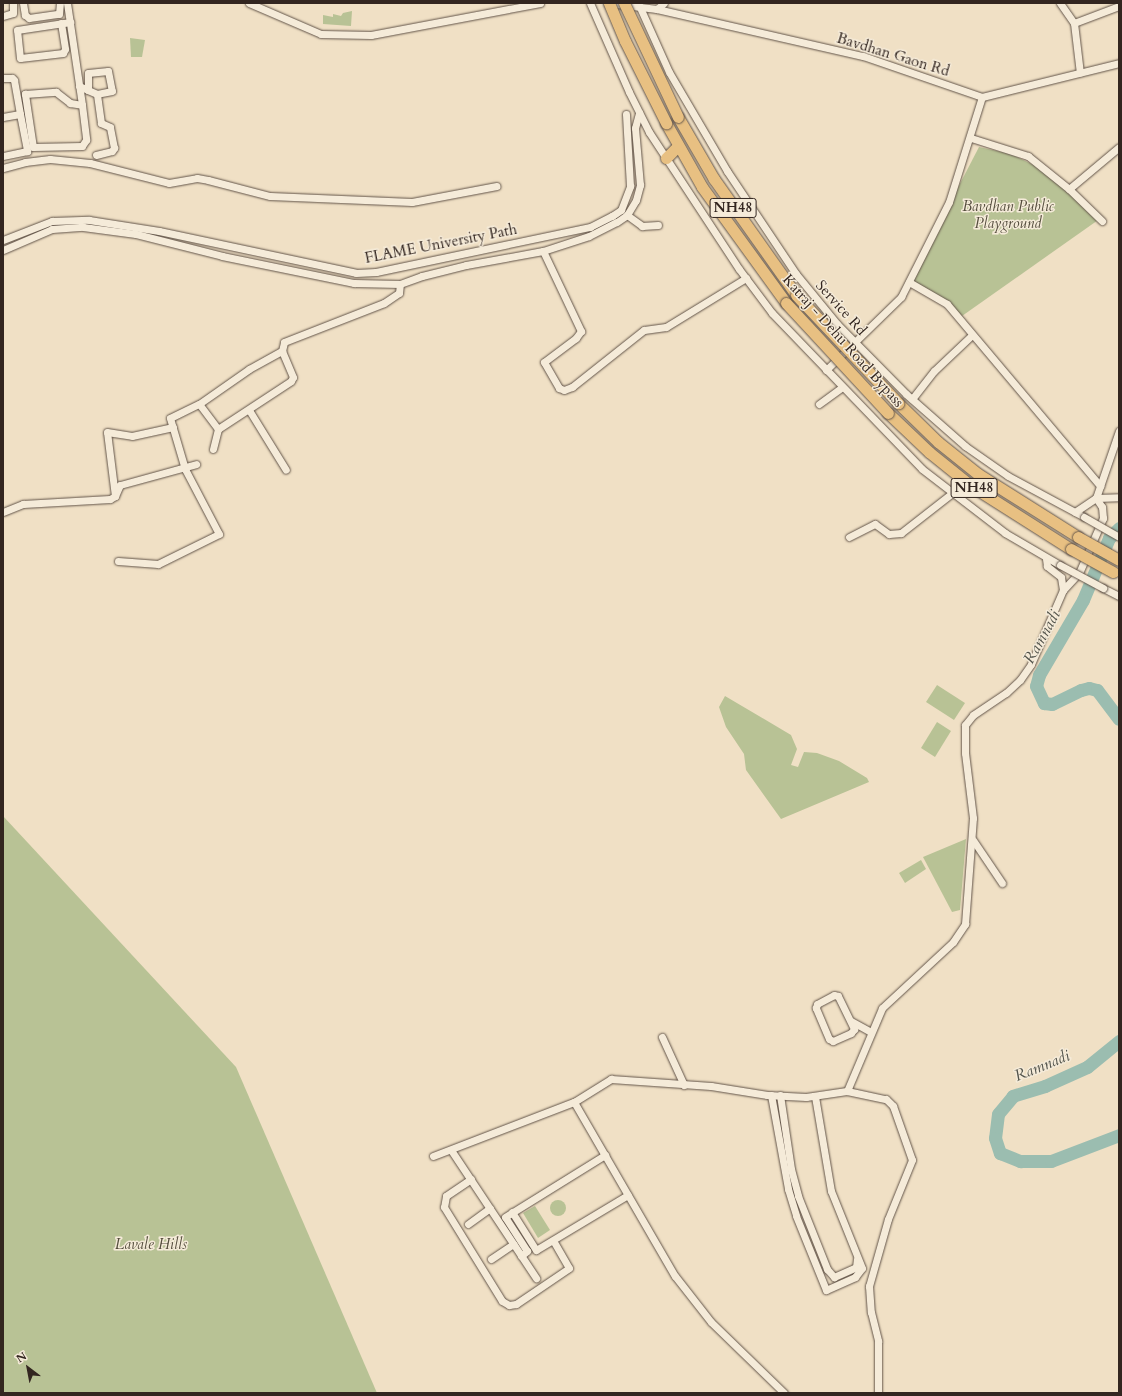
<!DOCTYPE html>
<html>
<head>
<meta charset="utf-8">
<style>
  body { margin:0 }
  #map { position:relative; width:1122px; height:1396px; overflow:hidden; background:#f0e0c5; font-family:Cardo,serif }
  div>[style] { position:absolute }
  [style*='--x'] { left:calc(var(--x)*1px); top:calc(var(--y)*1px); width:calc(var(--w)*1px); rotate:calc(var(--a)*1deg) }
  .green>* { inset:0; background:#b8c295 }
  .round { border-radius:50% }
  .river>* { height:13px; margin:-6.5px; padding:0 6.5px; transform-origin:6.5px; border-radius:6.5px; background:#9bbdb0 }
  .roads { filter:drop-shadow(0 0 1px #625449) drop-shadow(0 0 1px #625449) }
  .minor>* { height:7px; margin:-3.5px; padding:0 3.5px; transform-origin:3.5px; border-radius:3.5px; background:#f5ebd9 }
  .highway>* { height:11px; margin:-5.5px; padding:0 5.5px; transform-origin:5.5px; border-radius:5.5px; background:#e8c082 }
  .bridges { filter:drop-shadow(0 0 1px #625449) drop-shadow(0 0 1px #625449) }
  .minor-bridge>* { height:7px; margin:-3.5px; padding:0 3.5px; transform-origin:3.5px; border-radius:3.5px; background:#f5ebd9 }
  .highway-bridge>* { height:11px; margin:-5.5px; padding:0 5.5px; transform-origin:5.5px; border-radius:5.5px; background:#e8c082 }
  span { translate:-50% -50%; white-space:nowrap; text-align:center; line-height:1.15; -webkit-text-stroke:3px #f5ebd9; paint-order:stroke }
  .shield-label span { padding:1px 3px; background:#f5ebd9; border:1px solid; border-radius:3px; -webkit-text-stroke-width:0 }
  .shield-label { font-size:14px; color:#332620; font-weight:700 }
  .street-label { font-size:15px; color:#332620 }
  .park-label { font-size:15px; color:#544d3d; font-style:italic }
  .water-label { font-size:16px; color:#52534b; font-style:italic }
  .frame { position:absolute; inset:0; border:4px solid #332620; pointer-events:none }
  .north { position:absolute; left:8px; top:1348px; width:40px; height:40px; -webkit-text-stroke:3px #f5ebd9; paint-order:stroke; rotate:328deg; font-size:11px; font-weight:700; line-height:16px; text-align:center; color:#332620 }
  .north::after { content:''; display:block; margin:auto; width:14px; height:18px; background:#332620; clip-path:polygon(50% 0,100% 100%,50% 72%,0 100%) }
</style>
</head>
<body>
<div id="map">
  <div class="green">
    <i style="clip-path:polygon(352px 11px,351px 26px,323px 24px,323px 15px,333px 17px,333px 14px,341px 16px,343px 13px)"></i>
    <i style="clip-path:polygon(130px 38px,145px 40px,142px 57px,131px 57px)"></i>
    <i style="clip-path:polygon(979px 147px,1011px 154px,1040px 168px,1101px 218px,962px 316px,909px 282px)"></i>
    <i style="clip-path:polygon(937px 685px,965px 703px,954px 720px,926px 702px)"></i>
    <i style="clip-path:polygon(725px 696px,791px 735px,797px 749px,791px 765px,798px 767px,804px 752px,817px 753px,839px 761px,867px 778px,869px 782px,781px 819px,746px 770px,744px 754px,726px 727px,719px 707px)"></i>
    <i style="clip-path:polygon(937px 722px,951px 731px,935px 757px,921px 748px)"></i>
    <i style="clip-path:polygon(3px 816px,236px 1067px,377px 1393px,3px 1393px)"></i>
    <i style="clip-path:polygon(966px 839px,960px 910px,952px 912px,923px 857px)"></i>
    <i style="clip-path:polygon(921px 860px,926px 869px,905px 883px,899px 873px)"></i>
    <i class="round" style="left:550px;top:1200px;width:16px;height:16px"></i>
    <i style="clip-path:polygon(535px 1206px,550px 1230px,538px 1238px,523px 1213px)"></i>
  </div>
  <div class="river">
    <i style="--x:1119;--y:528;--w:14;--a:135"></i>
    <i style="--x:1109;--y:538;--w:67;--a:112.8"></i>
    <i style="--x:1083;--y:600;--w:87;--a:120.4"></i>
    <i style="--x:1039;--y:675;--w:11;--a:105"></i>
    <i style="--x:1036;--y:686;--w:19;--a:65"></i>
    <i style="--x:1044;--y:703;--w:8;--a:7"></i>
    <i style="--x:1052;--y:704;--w:32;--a:-26"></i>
    <i style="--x:1081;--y:690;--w:8;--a:-14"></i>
    <i style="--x:1089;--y:688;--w:8;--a:14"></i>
    <i style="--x:1097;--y:690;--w:36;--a:53"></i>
    <i style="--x:1119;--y:1041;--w:41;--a:140.9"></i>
    <i style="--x:1087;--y:1067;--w:46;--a:155.7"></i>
    <i style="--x:1045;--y:1086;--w:34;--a:163"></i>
    <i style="--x:1013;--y:1096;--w:23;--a:130"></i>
    <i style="--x:998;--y:1114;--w:24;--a:97"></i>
    <i style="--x:995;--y:1138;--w:16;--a:72"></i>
    <i style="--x:1000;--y:1153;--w:22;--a:22"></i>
    <i style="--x:1020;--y:1161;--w:31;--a:0"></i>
    <i style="--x:1051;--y:1161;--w:73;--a:-20.9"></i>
  </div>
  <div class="roads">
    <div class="minor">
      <i style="--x:23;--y:3;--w:12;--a:81"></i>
      <i style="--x:25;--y:15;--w:5;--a:37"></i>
      <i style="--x:29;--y:18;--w:30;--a:-8"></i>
      <i style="--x:59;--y:14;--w:11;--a:-85"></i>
      <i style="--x:67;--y:3;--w:103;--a:81.6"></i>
      <i style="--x:82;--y:105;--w:35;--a:83"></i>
      <i style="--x:86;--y:140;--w:7;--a:124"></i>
      <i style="--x:82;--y:146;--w:49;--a:178.8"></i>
      <i style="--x:33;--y:147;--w:54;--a:-98.6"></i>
      <i style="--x:25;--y:94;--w:31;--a:-4"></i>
      <i style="--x:56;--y:92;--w:18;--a:38"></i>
      <i style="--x:70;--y:103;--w:12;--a:9"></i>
      <i style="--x:249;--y:3;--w:78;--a:23.3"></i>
      <i style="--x:321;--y:34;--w:50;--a:1.1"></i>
      <i style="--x:371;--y:35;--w:172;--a:-10.7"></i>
      <i style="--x:590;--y:3;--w:97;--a:66.3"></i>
      <i style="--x:629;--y:92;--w:45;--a:63.4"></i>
      <i style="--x:649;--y:132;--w:164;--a:56.7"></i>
      <i style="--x:739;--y:269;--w:55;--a:53.1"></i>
      <i style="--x:772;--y:313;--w:216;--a:46.1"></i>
      <i style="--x:922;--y:469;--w:105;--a:37.6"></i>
      <i style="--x:1005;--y:533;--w:64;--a:30.2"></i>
      <i style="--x:608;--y:3;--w:49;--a:7"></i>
      <i style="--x:657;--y:9;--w:9;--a:-41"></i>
      <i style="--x:638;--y:3;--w:76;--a:65.8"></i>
      <i style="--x:669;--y:72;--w:115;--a:59.6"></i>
      <i style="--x:727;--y:171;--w:124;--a:56.2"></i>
      <i style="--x:796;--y:274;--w:65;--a:50.6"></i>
      <i style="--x:837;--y:324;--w:98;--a:45.4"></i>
      <i style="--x:906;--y:394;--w:79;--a:41.4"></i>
      <i style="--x:965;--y:446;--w:52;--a:34.9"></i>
      <i style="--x:1008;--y:476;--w:86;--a:28.3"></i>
      <i style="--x:1060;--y:3;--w:24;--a:55"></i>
      <i style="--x:1074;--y:23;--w:50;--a:83.2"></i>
      <i style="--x:657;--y:9;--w:211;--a:12.9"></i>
      <i style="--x:863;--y:56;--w:126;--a:19"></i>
      <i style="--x:982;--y:97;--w:141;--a:-13.9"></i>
      <i style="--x:3;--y:16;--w:10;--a:-17"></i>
      <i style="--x:13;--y:13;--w:10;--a:-90"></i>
      <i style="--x:61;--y:23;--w:26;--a:81"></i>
      <i style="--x:65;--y:49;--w:4;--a:117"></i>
      <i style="--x:63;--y:53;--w:43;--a:173.4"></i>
      <i style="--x:20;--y:58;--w:28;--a:-96"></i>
      <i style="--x:17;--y:30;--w:54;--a:-8.6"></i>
      <i style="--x:1074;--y:23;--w:48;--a:-20.7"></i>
      <i style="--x:3;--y:78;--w:9;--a:0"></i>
      <i style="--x:12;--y:78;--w:3;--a:45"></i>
      <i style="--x:14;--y:80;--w:35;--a:80"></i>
      <i style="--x:79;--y:86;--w:10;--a:24"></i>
      <i style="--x:88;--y:90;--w:17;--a:-90"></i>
      <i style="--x:88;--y:73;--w:20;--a:-6"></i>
      <i style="--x:108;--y:71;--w:20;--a:79"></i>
      <i style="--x:112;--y:91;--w:15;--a:169"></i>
      <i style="--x:97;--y:94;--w:10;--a:-156"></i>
      <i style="--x:3;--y:117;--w:17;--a:-10"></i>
      <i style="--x:20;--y:114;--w:38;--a:79"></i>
      <i style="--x:27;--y:151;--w:25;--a:168"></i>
      <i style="--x:971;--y:138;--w:60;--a:17.5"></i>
      <i style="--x:1028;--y:156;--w:53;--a:38.8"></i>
      <i style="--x:1069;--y:189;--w:46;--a:44.1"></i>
      <i style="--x:96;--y:155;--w:16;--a:-14"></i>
      <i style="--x:112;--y:151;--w:4;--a:-56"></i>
      <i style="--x:114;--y:148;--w:21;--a:-101"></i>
      <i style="--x:110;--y:127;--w:10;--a:-156"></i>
      <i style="--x:101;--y:123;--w:29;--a:-98"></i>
      <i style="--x:3;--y:168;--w:23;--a:-15"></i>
      <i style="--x:25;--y:162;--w:25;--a:-7"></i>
      <i style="--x:50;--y:159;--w:40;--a:5.7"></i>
      <i style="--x:90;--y:163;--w:81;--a:14.2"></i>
      <i style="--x:169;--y:183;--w:28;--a:-10"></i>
      <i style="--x:197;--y:178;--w:11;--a:10"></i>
      <i style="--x:208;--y:180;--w:64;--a:14.5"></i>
      <i style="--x:270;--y:196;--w:142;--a:2.4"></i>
      <i style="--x:412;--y:202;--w:86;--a:-10.7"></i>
      <i style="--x:1069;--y:189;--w:65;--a:-40"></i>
      <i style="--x:627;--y:215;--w:19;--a:36"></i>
      <i style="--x:642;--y:226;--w:16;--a:-4"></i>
      <i style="--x:3;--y:240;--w:53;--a:-21.2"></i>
      <i style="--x:52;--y:221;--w:37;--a:-2"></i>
      <i style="--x:89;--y:220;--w:71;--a:8.9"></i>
      <i style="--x:159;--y:231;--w:201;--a:12"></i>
      <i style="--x:356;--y:273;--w:20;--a:-3"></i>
      <i style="--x:376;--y:272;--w:219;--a:-11.9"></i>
      <i style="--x:590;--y:227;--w:25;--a:-27"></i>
      <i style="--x:612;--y:216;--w:11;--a:-34"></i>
      <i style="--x:621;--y:210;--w:26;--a:-69"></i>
      <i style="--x:630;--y:186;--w:72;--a:-93.2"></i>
      <i style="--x:3;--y:250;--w:53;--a:-23.2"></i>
      <i style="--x:52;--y:229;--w:31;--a:-4"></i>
      <i style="--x:83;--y:227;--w:53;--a:7.5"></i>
      <i style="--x:136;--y:234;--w:89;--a:14.3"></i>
      <i style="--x:222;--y:256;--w:135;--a:11.6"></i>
      <i style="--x:354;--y:283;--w:46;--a:1.2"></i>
      <i style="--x:400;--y:284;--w:23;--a:-20"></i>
      <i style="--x:422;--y:276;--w:45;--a:-14"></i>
      <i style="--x:466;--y:265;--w:78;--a:-10.3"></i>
      <i style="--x:543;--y:251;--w:48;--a:-18.1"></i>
      <i style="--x:589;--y:236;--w:31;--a:-27"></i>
      <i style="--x:617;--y:222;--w:12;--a:-35"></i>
      <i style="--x:627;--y:215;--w:17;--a:-59"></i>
      <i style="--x:636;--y:200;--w:16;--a:-75"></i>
      <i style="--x:640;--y:185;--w:57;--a:-95"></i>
      <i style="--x:635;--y:128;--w:16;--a:-75"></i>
      <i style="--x:543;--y:251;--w:89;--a:64.6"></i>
      <i style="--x:581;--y:331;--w:9;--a:126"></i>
      <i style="--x:576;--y:338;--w:40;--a:143"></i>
      <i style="--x:544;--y:362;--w:30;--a:60"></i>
      <i style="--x:559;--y:388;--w:5;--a:22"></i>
      <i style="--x:564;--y:390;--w:9;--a:-21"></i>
      <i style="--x:572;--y:387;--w:92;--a:-38.4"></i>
      <i style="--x:644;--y:330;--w:22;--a:-8"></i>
      <i style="--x:666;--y:327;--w:94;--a:-31.5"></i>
      <i style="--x:909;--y:282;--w:44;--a:30.1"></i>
      <i style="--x:947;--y:304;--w:238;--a:49.9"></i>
      <i style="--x:826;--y:370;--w:105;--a:-44.2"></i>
      <i style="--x:901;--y:297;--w:106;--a:-63.2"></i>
      <i style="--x:949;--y:202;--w:110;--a:-72.6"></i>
      <i style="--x:912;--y:399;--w:36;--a:-52"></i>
      <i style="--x:934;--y:371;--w:52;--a:-43.5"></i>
      <i style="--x:819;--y:404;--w:29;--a:-36"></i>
      <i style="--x:249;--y:410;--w:70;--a:58.3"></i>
      <i style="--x:218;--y:429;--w:31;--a:-127"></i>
      <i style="--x:199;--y:404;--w:61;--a:-35"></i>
      <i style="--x:249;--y:369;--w:38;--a:-29"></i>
      <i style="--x:213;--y:449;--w:21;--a:-76"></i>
      <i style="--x:218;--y:429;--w:87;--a:-33.3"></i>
      <i style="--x:291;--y:381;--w:4;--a:-63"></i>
      <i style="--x:293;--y:377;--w:28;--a:-113"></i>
      <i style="--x:282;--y:351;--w:9;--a:-77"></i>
      <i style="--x:284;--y:342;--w:107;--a:-21.3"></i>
      <i style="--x:384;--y:303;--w:18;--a:-34"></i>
      <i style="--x:399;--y:293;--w:9;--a:-84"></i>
      <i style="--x:115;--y:496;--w:64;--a:-97.1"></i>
      <i style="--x:107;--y:432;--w:25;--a:9"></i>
      <i style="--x:132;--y:436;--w:42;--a:-12.4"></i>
      <i style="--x:1096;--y:498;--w:23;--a:-2"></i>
      <i style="--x:3;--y:512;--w:22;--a:-22"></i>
      <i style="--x:23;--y:504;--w:87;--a:-3.3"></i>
      <i style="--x:110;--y:499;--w:6;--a:-31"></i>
      <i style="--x:115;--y:496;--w:12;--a:-66"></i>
      <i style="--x:120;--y:485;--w:79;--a:-15.4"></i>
      <i style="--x:1075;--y:512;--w:25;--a:-34"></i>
      <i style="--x:1096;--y:498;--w:71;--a:-71.1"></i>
      <i style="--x:849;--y:537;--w:29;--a:-27"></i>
      <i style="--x:875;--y:524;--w:17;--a:36"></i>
      <i style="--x:889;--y:534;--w:12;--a:-5"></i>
      <i style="--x:901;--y:533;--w:65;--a:-38.1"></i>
      <i style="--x:118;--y:561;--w:40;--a:4.3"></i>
      <i style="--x:158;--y:564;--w:68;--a:-26.2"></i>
      <i style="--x:219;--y:534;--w:73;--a:-117.6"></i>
      <i style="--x:185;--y:469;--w:53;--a:-106.4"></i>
      <i style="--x:170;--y:418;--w:32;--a:-26"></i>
      <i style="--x:1103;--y:588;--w:18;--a:27"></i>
      <i style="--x:1063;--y:590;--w:23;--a:-47"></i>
      <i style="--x:1079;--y:573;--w:60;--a:-66.4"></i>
      <i style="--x:1103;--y:518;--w:11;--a:-95"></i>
      <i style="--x:1102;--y:507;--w:11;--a:-124"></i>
      <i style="--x:973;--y:840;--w:52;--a:56"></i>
      <i style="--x:834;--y:995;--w:4;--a:14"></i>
      <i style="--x:838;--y:996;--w:37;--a:64"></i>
      <i style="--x:854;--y:1029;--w:5;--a:127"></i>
      <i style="--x:851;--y:1033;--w:20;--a:156"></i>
      <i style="--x:833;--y:1041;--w:4;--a:-153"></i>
      <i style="--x:829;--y:1039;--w:34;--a:-113"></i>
      <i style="--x:816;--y:1008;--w:4;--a:-76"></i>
      <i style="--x:817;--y:1004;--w:19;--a:-28"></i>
      <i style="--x:851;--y:1021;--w:23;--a:29"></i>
      <i style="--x:662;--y:1037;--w:53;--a:65.4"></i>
      <i style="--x:847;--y:1091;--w:90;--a:-67.1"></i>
      <i style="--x:882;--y:1008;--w:97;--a:-42.9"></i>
      <i style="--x:953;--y:942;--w:22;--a:-56"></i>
      <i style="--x:965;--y:924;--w:106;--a:-85.7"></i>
      <i style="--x:973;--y:818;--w:65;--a:-97"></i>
      <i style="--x:965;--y:753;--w:28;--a:-90"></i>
      <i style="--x:965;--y:725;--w:13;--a:-51"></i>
      <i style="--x:973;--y:715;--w:40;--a:-34"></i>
      <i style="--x:1006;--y:693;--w:19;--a:-43"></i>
      <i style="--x:1020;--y:680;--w:19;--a:-55"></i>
      <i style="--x:1031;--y:664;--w:81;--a:-66.6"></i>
      <i style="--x:1063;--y:590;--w:13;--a:-99"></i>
      <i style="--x:1061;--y:577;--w:18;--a:-142"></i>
      <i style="--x:1047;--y:566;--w:7;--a:-98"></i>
      <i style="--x:771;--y:1095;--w:96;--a:79.7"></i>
      <i style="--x:788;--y:1189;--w:28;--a:73"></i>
      <i style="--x:796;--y:1216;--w:80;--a:67.9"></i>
      <i style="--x:826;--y:1290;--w:32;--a:-24"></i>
      <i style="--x:855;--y:1277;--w:11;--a:-52"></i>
      <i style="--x:862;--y:1268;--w:83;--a:-111.9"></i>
      <i style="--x:831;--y:1191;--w:96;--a:-99.6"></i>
      <i style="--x:780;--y:1095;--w:75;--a:81.5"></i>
      <i style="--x:791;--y:1169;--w:28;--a:75"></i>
      <i style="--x:798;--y:1196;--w:79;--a:68.3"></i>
      <i style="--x:827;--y:1269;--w:11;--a:49"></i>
      <i style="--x:834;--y:1277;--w:24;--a:-24"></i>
      <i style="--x:856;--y:1267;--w:8;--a:-83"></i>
      <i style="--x:574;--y:1102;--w:201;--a:59.9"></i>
      <i style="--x:675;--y:1276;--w:58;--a:52"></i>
      <i style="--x:711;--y:1322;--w:102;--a:44.2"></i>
      <i style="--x:451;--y:1150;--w:154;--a:56.4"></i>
      <i style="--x:433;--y:1156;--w:151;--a:-21"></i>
      <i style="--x:574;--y:1102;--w:44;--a:-31.9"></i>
      <i style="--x:611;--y:1079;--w:100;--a:4"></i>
      <i style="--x:711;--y:1086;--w:57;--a:9.1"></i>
      <i style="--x:767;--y:1095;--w:39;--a:3"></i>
      <i style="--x:806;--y:1097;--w:41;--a:-8.3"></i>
      <i style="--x:847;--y:1091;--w:40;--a:12"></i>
      <i style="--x:886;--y:1099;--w:10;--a:45"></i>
      <i style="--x:893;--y:1106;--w:57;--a:70.6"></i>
      <i style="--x:912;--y:1160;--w:64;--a:112.1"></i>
      <i style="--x:888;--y:1219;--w:70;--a:105.8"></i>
      <i style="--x:869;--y:1286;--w:26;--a:86"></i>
      <i style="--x:871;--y:1312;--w:30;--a:76"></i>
      <i style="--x:878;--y:1341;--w:52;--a:90"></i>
      <i style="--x:471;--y:1179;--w:30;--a:146"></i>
      <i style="--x:446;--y:1196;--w:11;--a:100"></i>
      <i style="--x:444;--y:1207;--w:110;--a:58.3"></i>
      <i style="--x:502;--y:1301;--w:8;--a:30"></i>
      <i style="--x:509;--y:1305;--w:7;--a:-8"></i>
      <i style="--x:516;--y:1304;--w:64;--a:-34.2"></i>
      <i style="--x:569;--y:1268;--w:32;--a:-120"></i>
      <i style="--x:512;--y:1212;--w:45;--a:57.7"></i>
      <i style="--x:536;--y:1250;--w:107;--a:-30.9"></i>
      <i style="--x:468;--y:1224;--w:27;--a:-36"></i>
      <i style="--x:521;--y:1256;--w:8;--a:-40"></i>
      <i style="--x:527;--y:1251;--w:40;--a:-122.9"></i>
      <i style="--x:505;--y:1217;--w:118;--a:-31.8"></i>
      <i style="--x:491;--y:1259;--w:27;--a:-34"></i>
    </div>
    <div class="highway">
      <i style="--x:678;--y:117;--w:72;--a:59.9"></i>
      <i style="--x:714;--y:179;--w:142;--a:54.7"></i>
      <i style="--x:666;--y:123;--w:73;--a:60.6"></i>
      <i style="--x:702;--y:187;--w:143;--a:54.1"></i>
      <i style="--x:666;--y:158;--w:17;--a:-45"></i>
      <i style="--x:898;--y:403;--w:56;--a:44.3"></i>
      <i style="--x:938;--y:442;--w:51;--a:38.7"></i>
      <i style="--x:978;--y:474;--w:118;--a:32.2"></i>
      <i style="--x:888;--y:413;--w:57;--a:43.6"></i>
      <i style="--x:929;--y:452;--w:53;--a:38.8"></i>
      <i style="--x:970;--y:485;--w:120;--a:32.4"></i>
    </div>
  </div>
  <div class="bridges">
    <div class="minor-bridge">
      <i style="--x:1084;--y:517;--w:40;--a:29.7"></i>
      <i style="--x:1060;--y:565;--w:49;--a:28.1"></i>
    </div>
    <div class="highway-bridge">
      <i style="--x:609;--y:3;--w:41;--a:67.2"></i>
      <i style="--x:625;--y:41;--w:92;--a:63.4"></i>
      <i style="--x:624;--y:3;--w:126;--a:64.7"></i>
      <i style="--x:796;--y:295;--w:149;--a:46.6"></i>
      <i style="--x:786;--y:303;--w:150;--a:47.2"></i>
      <i style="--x:1078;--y:537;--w:47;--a:29.3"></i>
      <i style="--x:1071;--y:549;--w:48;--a:28.7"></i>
    </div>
  </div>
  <div class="shield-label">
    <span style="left:733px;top:208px">NH48</span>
    <span style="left:974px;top:488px">NH48</span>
  </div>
  <div class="street-label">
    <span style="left:893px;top:55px;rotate:17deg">Bavdhan Gaon Rd</span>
    <span style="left:441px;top:244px;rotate:-11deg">FLAME University Path</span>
    <span style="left:841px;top:308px;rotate:48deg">Service Rd</span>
    <span style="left:843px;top:341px;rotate:48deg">Katraj - Dehu Road Bypass</span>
  </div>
  <div class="park-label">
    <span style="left:1008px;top:215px">Bavdhan Public<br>Playground</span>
    <span style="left:151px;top:1245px">Lavale Hills</span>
  </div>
  <div class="water-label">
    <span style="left:1042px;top:637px;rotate:-61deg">Ramnadi</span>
    <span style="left:1042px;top:1066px;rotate:-22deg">Ramnadi</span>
  </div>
  <div class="frame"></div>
  <div class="north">N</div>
</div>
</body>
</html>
